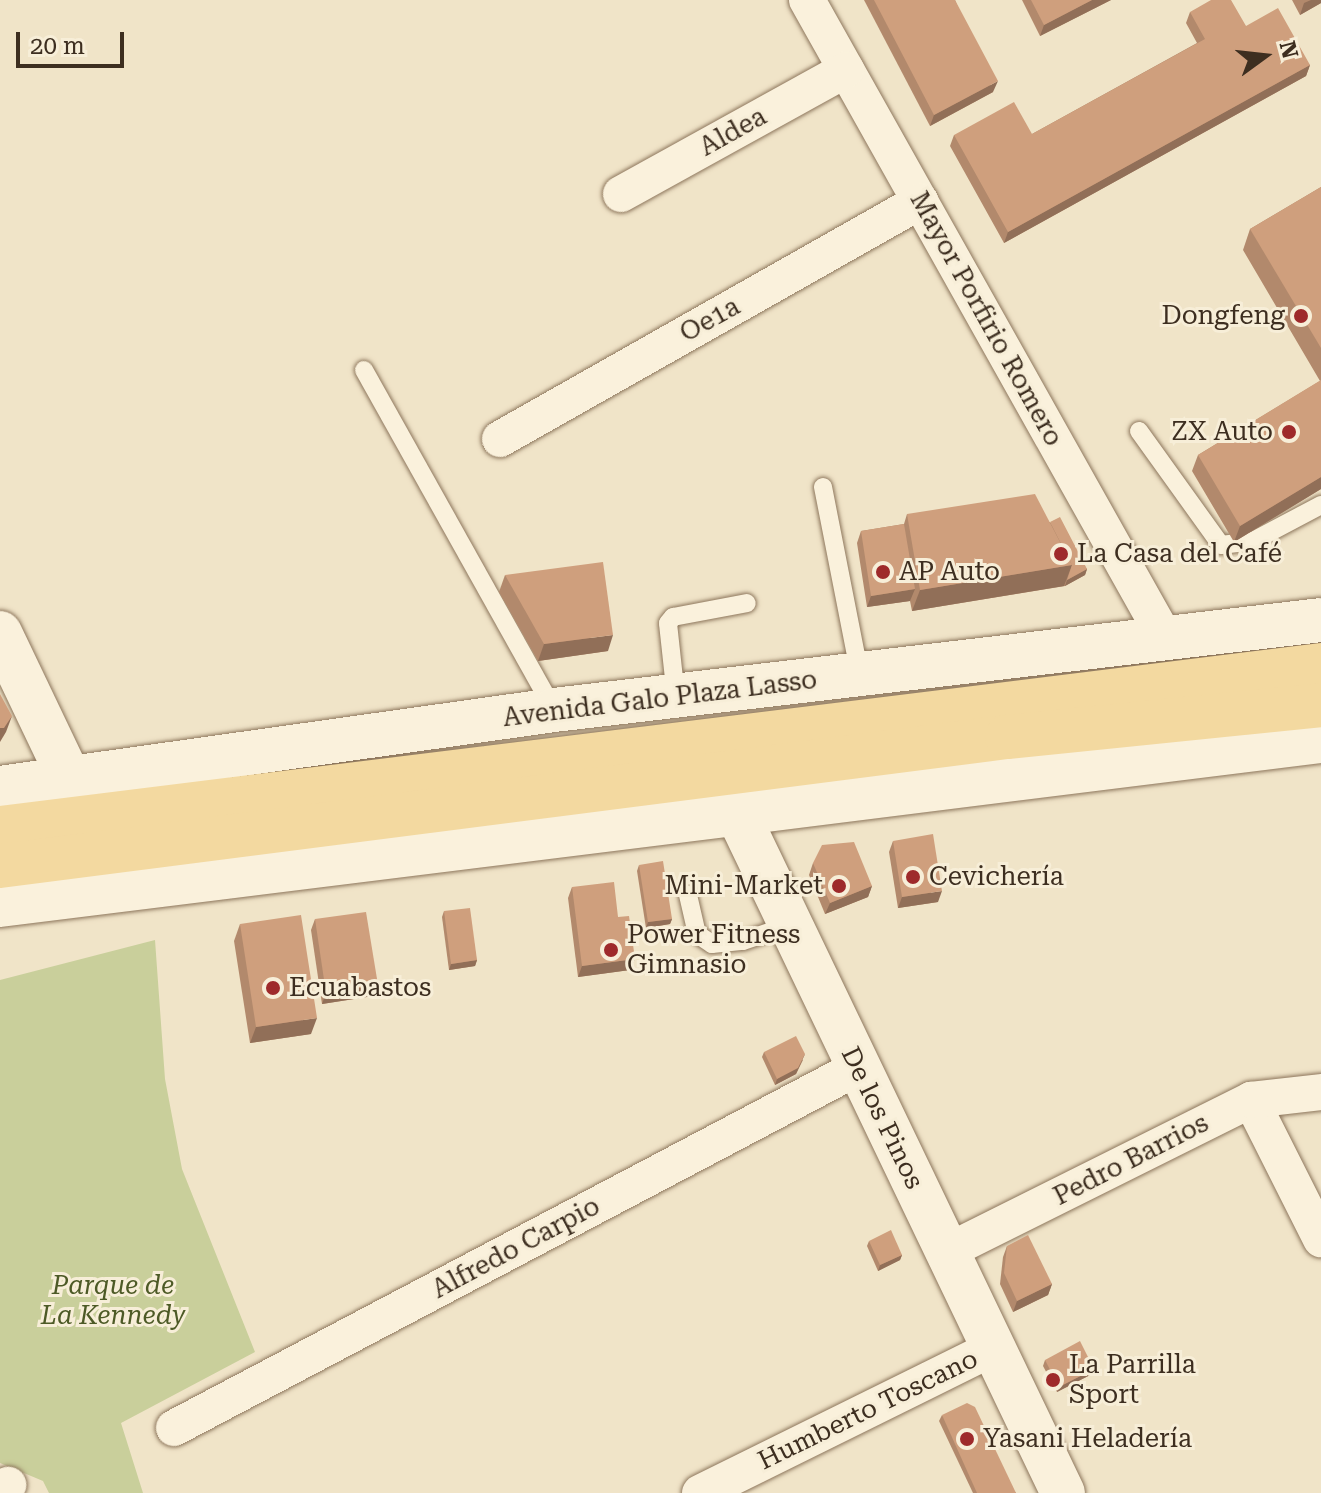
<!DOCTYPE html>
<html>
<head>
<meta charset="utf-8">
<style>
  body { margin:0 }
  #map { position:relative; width:1321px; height:1493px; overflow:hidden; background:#f0e4c8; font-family:"Roboto Serif",serif }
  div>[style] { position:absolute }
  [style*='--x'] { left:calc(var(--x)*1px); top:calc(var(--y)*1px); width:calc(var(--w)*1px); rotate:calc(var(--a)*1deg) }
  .green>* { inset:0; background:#c9cf9b }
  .roads { filter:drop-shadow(0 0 2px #8d765c) drop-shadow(0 0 2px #8d765c) }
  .lane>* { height:18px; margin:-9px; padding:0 9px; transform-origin:9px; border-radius:9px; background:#faf1dc }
  .street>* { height:36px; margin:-18px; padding:0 18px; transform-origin:18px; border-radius:18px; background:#faf1dc }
  .secondary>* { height:44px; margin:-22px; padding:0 22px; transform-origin:22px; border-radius:22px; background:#faf1dc }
  .primary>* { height:44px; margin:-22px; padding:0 22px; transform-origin:22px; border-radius:22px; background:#f3d9a0 }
  .wall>* { inset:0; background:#b2896c }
  .shaded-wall>* { inset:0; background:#916f58 }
  .building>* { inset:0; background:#cf9f7d }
  .dots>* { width:22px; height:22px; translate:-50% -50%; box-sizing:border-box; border:4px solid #f7eed8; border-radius:50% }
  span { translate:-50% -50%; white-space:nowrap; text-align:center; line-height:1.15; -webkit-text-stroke:6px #f7eed8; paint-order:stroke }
  .street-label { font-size:26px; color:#3d2e20 }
  .poi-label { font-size:26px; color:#3d2e20 }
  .right { translate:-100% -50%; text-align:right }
  .left { translate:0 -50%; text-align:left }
  .park-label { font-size:26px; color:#4d5a26; font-style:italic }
  .north { position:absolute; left:1225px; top:16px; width:80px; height:80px; -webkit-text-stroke:6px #f7eed8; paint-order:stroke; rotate:75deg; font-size:22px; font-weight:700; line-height:32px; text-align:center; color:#3d2e20 }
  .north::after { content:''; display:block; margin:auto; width:28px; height:36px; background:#3d2e20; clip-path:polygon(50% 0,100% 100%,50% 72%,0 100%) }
  .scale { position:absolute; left:16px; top:32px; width:108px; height:36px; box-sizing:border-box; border:4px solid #3d2e20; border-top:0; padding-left:10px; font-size:24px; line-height:28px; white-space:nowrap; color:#3d2e20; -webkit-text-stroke:6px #f7eed8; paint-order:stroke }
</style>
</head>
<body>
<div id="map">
  <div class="green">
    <i style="clip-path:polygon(155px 940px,165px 1079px,182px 1169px,255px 1352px,121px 1423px,143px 1493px,49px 1493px,43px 1481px,0 1463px,0 980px)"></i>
  </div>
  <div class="roads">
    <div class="lane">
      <i style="--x:364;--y:370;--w:389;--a:60.8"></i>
      <i style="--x:1139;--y:431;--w:140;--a:54.3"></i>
      <i style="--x:1221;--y:545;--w:32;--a:-7"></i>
      <i style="--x:1253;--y:541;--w:77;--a:-27.9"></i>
      <i style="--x:823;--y:487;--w:192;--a:78.9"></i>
      <i style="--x:676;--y:697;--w:74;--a:-96.2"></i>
      <i style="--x:668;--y:623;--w:8;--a:-50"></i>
      <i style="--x:673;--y:617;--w:75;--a:-10.7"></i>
      <i style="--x:688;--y:895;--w:40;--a:77"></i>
      <i style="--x:697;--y:934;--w:18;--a:34"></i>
      <i style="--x:712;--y:944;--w:31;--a:-6"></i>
      <i style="--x:743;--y:941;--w:50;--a:-18.8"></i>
    </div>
    <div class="street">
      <i style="--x:807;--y:0;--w:732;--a:60.7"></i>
      <i style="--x:621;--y:194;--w:257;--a:-28.9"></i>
      <i style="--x:500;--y:439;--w:483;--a:-29.5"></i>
      <i style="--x:1251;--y:1100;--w:156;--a:63.3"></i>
      <i style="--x:948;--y:1251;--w:339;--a:-26.5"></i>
      <i style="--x:1251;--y:1100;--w:70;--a:-6.5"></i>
      <i style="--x:174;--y:1428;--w:772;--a:-27.79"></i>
      <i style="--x:0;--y:1488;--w:9;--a:-21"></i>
      <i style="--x:700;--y:1493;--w:328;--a:-26.3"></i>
    </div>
    <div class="secondary">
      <i style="--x:0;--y:633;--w:163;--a:64.5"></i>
      <i style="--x:0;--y:788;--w:559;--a:-8.01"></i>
      <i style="--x:554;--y:710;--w:772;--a:-6.69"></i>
      <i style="--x:727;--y:792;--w:777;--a:64.39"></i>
      <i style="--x:0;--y:905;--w:1331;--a:-7.08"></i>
    </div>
    <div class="primary">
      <i style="--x:0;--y:828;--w:1331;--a:-7.03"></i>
      <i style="--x:0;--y:866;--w:1015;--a:-7.3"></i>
      <i style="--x:1007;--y:737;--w:316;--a:-5.8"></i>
    </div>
  </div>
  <div class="wall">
    <i style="clip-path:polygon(864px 0,955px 0,993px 92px,930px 126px)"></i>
    <i style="clip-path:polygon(1022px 0,1111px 0,1040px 36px)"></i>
    <i style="clip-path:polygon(1292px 0,1321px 0,1321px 3px,1300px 15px)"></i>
    <i style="clip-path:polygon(1190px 12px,1246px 26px,1310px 65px,1306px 76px,1004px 243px,950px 146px,954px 135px,1032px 134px,1197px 43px,1186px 23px)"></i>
    <i style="clip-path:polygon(1321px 187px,1321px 489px,1234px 542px,1192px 471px,1198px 455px,1320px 381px,1243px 250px,1250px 229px)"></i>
    <i style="clip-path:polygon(907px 514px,1050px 522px,1087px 569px,1085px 575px,1065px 586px,912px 611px,910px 601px,867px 607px,857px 543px,861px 531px,904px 524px)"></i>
    <i style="clip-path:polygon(505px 575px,608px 651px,538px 661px,499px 592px)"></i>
    <i style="clip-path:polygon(893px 841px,938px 902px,898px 908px,889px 852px)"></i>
    <i style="clip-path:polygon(813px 863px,872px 886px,868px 897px,825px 914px,809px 875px)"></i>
    <i style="clip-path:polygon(639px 865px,672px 919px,670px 924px,646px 928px,637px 871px)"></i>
    <i style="clip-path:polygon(572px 887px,618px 917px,630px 970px,578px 977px,568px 898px)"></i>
    <i style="clip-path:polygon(444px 911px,477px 960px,475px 966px,449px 970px,442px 917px)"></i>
    <i style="clip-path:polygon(315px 919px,373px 996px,322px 1004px,311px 930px)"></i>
    <i style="clip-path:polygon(240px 924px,311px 1034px,250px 1043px,234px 941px)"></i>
    <i style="clip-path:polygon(764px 1052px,803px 1060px,796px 1074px,775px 1085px,762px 1057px)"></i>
    <i style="clip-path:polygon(869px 1241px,902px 1255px,900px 1260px,878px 1271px,867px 1246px)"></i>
    <i style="clip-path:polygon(1007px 1246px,1052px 1284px,1048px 1295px,1013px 1312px,1000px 1284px,1003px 1257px)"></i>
    <i style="clip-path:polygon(1045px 1360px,1092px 1374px,1057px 1392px,1043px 1366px)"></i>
    <i style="clip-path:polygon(942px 1415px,1016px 1493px,973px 1493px,939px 1421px)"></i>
  </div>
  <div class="shaded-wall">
    <i style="clip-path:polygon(1092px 0,1111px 0,1040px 36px,1044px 25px)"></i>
    <i style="clip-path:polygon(1311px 0,1321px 0,1321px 3px,1300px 15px,1304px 3px)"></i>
    <i style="clip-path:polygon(1310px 65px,1306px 76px,1004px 243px,1008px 232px)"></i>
    <i style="clip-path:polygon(998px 81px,993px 92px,930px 126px,934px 115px)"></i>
    <i style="clip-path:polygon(1321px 477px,1321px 489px,1234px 542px,1240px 526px)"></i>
    <i style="clip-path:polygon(1072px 565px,1064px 586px,912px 611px,920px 590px)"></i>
    <i style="clip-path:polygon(1087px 569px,1085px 575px,1065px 586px,1067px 580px)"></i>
    <i style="clip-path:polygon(915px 589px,910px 601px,867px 607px,871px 596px)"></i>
    <i style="clip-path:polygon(613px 635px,608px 651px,538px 661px,544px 644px)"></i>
    <i style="clip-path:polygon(12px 716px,6px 732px,0 742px,0 728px)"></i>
    <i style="clip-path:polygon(872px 886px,868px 897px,825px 914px,830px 903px)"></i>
    <i style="clip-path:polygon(942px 891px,938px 902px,898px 908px,902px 897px)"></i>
    <i style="clip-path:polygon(672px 919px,670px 924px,646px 928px,648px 922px)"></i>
    <i style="clip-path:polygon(635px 959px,630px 970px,578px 977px,582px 966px)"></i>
    <i style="clip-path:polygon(477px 960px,475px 966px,449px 970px,451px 964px)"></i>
    <i style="clip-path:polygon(378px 985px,373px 996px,322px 1004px,326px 993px)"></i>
    <i style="clip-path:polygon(317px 1018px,311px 1034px,250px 1043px,256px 1027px)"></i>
    <i style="clip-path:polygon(805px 1054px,796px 1074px,775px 1085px,777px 1079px)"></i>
    <i style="clip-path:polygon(902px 1255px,900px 1260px,878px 1271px,880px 1265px)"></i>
    <i style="clip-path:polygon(1052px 1284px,1048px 1295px,1013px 1312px,1017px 1301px)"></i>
    <i style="clip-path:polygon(1094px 1369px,1092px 1374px,1057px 1392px,1059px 1387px)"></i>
  </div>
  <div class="building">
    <i style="clip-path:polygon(874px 0,955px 0,998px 81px,934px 115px)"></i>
    <i style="clip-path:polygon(1031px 0,1092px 0,1044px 25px)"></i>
    <i style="clip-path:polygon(1211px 0,1231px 0,1246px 26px,1278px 8px,1310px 65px,1008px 232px,954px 135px,1014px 102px,1032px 134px,1205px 39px,1190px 12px)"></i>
    <i style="clip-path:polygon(1321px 187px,1321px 348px,1250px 229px)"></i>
    <i style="clip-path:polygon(1321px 380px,1321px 477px,1240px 526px,1198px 455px)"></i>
    <i style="clip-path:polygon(1035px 494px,1072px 565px,920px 590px,907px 514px)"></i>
    <i style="clip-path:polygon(1060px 517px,1087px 569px,1067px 580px,1072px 565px,1050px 522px)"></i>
    <i style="clip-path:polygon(904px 524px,915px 589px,871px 596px,861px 531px)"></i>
    <i style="clip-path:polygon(603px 562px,613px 635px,544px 644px,505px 575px)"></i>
    <i style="clip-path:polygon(0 694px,12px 716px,4px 728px,0 728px)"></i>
    <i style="clip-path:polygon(933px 834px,942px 891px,902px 897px,893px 841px)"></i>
    <i style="clip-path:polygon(854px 842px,872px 886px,830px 903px,813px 863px,822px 845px)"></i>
    <i style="clip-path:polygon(663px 861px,672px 919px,648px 922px,639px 865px)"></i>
    <i style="clip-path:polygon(614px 882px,618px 917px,629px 916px,635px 959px,582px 966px,572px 887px)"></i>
    <i style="clip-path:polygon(470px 908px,477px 960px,451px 964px,444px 911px)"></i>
    <i style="clip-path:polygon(366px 912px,378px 985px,326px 993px,315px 919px)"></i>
    <i style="clip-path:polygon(301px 915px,317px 1018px,256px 1027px,240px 924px)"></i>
    <i style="clip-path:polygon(796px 1036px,805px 1054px,798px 1068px,777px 1079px,764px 1052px)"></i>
    <i style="clip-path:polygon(891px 1230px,902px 1255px,880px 1265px,869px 1241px)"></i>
    <i style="clip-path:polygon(1028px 1235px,1052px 1284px,1017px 1301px,1004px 1273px,1007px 1246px)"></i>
    <i style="clip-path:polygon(1080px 1341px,1094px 1369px,1059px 1387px,1045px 1360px)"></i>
    <i style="clip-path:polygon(967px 1403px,975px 1407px,1016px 1493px,977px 1493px,942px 1415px)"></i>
  </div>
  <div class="dots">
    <i style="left:1301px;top:316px;background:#9e2a2b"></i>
    <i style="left:1289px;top:432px;background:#9e2a2b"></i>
    <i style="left:1061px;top:554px;background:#9e2a2b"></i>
    <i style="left:883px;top:572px;background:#9e2a2b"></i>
    <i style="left:913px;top:877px;background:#9e2a2b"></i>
    <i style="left:839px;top:886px;background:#9e2a2b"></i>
    <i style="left:611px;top:950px;background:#9e2a2b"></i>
    <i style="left:273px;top:988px;background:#9e2a2b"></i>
    <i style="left:1053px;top:1380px;background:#9e2a2b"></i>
    <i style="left:967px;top:1439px;background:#9e2a2b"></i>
  </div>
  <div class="street-label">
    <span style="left:733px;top:132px;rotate:-29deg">Aldea</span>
    <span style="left:986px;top:319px;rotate:61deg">Mayor Porfirio Romero</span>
    <span style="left:710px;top:320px;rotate:-29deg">Oe1a</span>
    <span style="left:660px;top:699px;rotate:-7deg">Avenida Galo Plaza Lasso</span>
    <span style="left:882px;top:1118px;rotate:64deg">De los Pinos</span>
    <span style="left:1131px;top:1160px;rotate:-27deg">Pedro Barrios</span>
    <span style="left:516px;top:1248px;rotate:-28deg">Alfredo Carpio</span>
    <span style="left:868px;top:1410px;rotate:-26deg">Humberto Toscano</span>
  </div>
  <div class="poi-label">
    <span class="right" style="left:1285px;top:316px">Dongfeng</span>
    <span class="right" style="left:1273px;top:432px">ZX Auto</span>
    <span class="left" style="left:1077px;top:554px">La Casa del Café</span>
    <span class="left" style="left:899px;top:572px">AP Auto</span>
    <span class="left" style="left:929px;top:877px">Cevichería</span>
    <span class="right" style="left:823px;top:886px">Mini-Market</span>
    <span class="left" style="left:627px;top:950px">Power Fitness<br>Gimnasio</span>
    <span class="left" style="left:289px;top:988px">Ecuabastos</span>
    <span class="left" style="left:1069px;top:1380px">La Parrilla<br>Sport</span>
    <span class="left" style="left:983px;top:1439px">Yasani Heladería</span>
  </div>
  <div class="park-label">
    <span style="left:113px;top:1301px">Parque de<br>La Kennedy</span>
  </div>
  <div class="north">N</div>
  <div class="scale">20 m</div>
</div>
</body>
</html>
